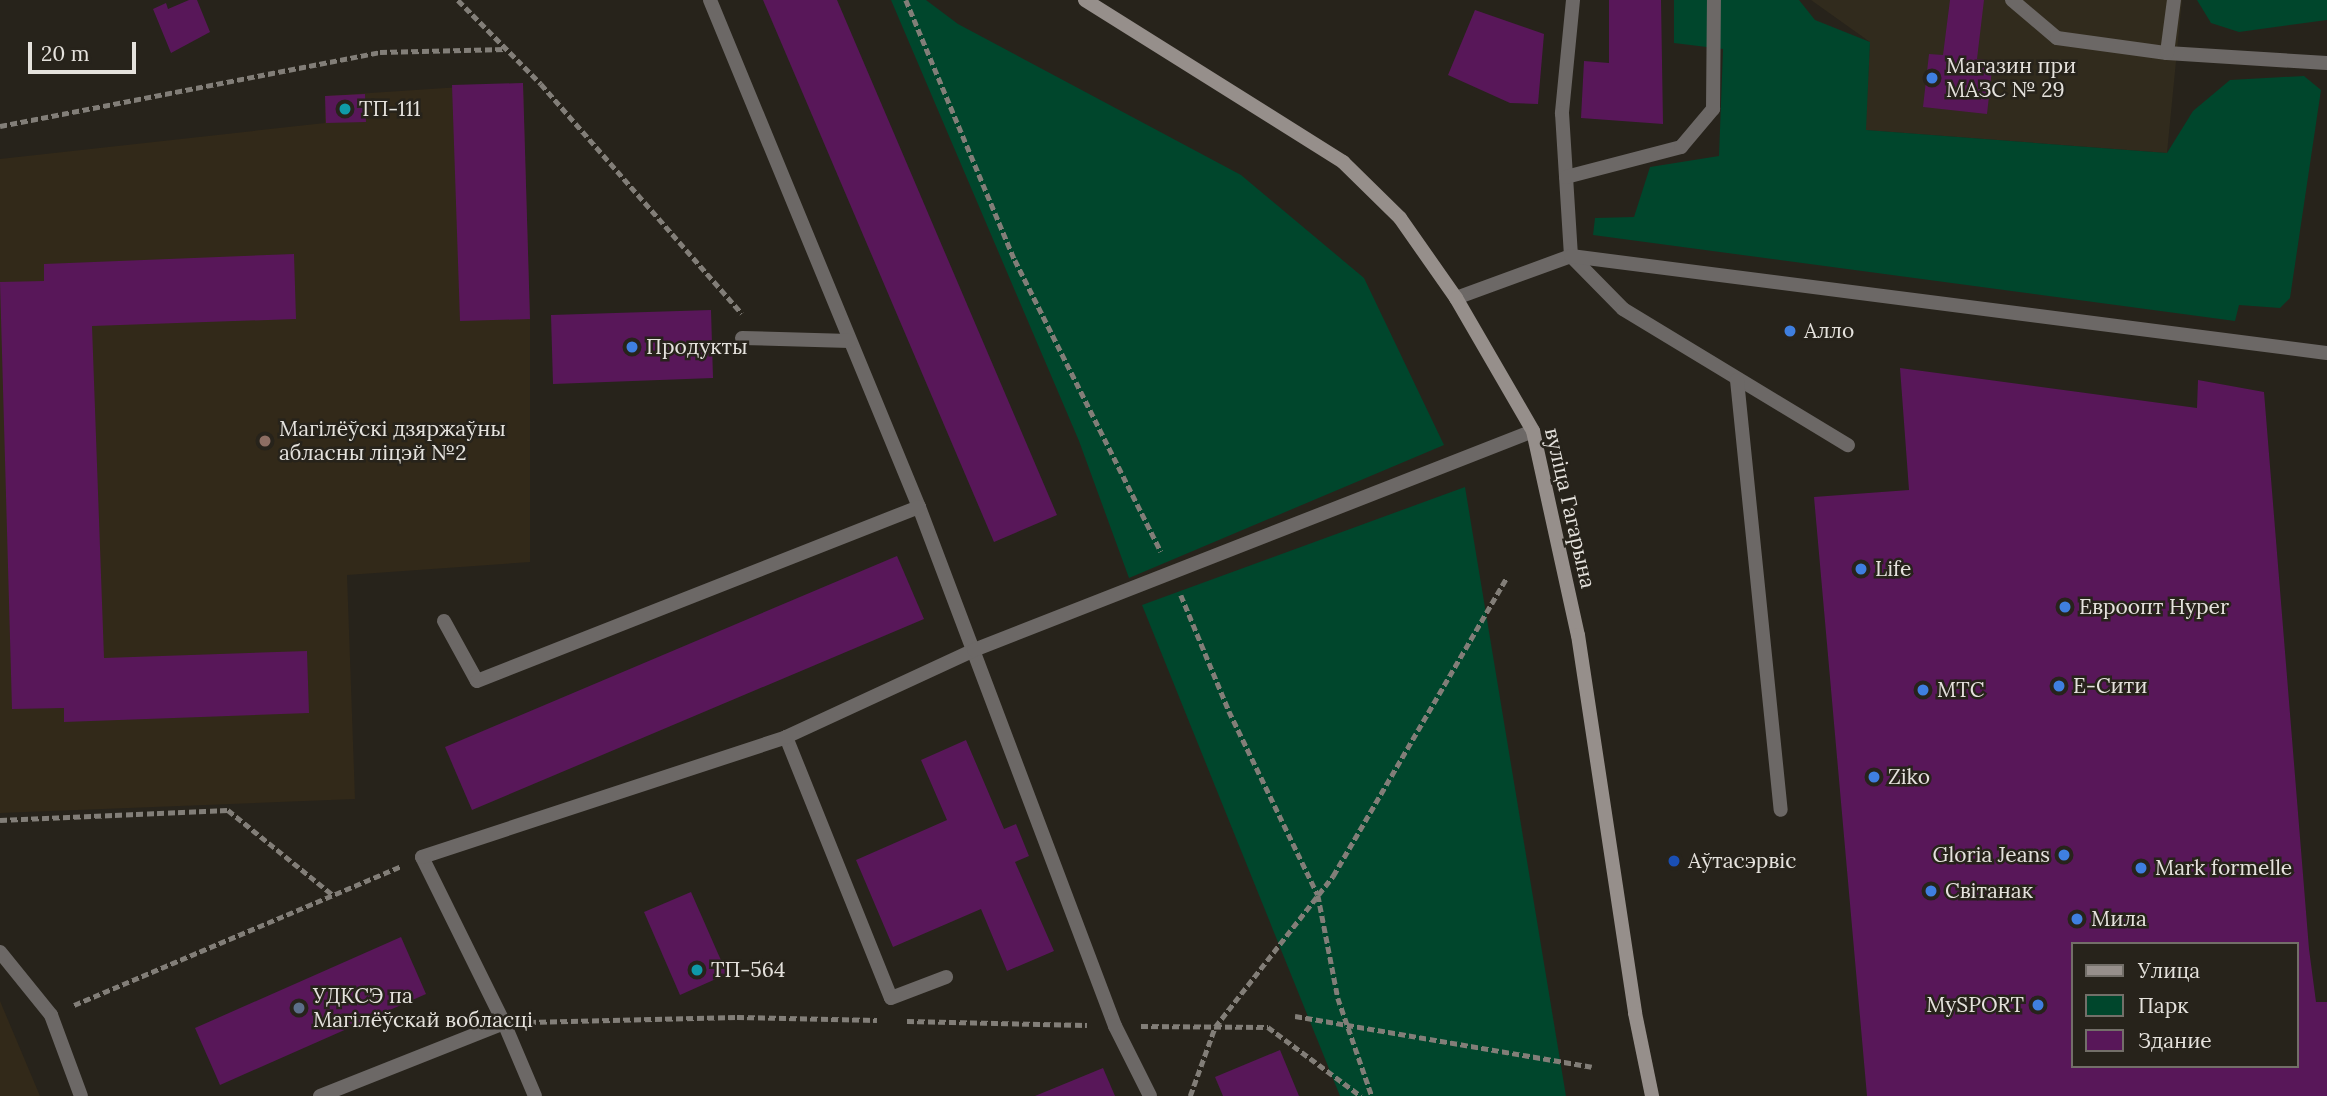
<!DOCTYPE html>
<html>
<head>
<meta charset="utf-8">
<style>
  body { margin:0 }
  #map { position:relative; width:2327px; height:1096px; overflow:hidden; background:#27231b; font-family:Lora,serif }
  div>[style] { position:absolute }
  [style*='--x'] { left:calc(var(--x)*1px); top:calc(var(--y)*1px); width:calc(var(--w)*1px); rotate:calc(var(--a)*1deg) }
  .built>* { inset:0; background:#312b1d }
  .education>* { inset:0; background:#322919 }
  .green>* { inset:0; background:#00462c }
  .building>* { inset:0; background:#581759 }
  .path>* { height:4.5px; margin-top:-2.25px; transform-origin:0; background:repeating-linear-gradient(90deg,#827e78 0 7px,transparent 0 10.5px) }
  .service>* { height:14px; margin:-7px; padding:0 7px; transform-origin:7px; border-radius:7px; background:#6c6866 }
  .secondary>* { height:14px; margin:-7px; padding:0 7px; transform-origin:7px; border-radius:7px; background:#968f8b }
  .dots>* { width:19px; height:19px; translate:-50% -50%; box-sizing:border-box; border:4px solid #27231b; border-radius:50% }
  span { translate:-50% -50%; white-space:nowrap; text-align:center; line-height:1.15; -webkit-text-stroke:5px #27231b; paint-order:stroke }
  .poi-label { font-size:21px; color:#e5e2dd }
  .left { translate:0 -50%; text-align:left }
  .right { translate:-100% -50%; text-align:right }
  .street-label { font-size:21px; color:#e5e2dd }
  .legend { position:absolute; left:2071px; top:942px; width:228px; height:126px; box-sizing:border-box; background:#27231b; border:2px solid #736f69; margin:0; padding:9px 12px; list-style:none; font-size:21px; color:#e5e2dd }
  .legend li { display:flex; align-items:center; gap:14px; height:35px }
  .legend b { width:35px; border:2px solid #736f69 }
  .scale { position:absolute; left:28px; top:42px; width:108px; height:32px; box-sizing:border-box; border:4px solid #e5e2dd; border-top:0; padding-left:9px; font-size:21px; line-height:24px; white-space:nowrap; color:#e5e2dd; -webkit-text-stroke:5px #27231b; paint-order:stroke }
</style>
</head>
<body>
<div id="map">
  <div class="built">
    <i style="clip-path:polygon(1811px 0,2182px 0,2167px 153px,1865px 130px,1870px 42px)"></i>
  </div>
  <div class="education">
    <i style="clip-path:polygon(523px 83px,530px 319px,530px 562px,347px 575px,355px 799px,0 813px,0 159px,325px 123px,325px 96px)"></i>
    <i style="clip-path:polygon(0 1001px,40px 1096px,0 1096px)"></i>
  </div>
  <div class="green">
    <i style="clip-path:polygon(891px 0,926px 0,958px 24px,1241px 175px,1364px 278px,1444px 445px,1129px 578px,1079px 441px)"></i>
    <i style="clip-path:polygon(1674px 0,1799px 0,1815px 20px,1870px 42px,1866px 130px,2167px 153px,2193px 111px,2230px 80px,2304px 76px,2321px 90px,2290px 298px,2280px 308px,2239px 305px,2235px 321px,1593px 235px,1595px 218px,1634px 217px,1650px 167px,1719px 156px,1723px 49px,1674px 43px)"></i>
    <i style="clip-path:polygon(2197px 0,2327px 0,2327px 20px,2239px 32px,2211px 23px)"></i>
    <i style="clip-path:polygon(1465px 487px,1566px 1096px,1340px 1096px,1142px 605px)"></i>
  </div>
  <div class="building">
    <i style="clip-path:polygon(189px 0,197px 0,210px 32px,171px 53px,153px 9px,166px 3px,168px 9px)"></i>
    <i style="clip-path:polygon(763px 0,837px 0,1057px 515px,994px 542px)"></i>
    <i style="clip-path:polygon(1609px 0,1661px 0,1663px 124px,1581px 118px,1584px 61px,1609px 63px)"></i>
    <i style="clip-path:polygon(1950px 0,1984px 0,1977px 59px,1993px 61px,1987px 114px,1923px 107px,1929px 54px,1943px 55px)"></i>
    <i style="clip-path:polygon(1475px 10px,1544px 34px,1538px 104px,1510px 103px,1448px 75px)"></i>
    <i style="clip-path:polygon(523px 83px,530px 319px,460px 321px,452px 85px)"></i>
    <i style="clip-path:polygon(365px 94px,366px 122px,326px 123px,325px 96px)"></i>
    <i style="clip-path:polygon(294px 254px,296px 319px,92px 326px,104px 658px,307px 651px,309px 713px,64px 722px,64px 708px,12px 709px,0 282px,44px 281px,44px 264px)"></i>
    <i style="clip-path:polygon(711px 310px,713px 378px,553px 384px,551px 315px)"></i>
    <i style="clip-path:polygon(evenodd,1900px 368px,2197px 408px,2198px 380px,2264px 392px,2309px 949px,2316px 1002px,2327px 1002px,2327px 1096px,1867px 1096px,1814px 497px,1909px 490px,1900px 368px,2073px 944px,2297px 944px,2297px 1066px,2073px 1066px,2073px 944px)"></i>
    <i style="clip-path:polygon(897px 556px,924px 619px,472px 810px,445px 747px)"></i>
    <i style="clip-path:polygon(966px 740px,1004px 829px,1016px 824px,1029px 856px,1015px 862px,1054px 951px,1007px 971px,981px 909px,893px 947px,856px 860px,947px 820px,921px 760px)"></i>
    <i style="clip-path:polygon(691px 892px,727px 974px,680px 995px,644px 912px)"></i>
    <i style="clip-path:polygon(401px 937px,426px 994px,220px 1085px,195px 1028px)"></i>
    <i style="clip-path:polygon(1280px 1050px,1299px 1096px,1223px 1096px,1215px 1077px)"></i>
    <i style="clip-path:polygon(1103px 1068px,1115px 1096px,1035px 1096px)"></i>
  </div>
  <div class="path">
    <i style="--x:458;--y:0;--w:118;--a:45.3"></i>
    <i style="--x:541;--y:84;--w:305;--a:48.8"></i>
    <i style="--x:906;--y:0;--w:282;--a:67.3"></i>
    <i style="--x:1015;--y:260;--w:326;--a:63.4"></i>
    <i style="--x:0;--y:126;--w:387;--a:-11"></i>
    <i style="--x:380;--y:52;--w:126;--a:-1.4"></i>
    <i style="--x:1181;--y:595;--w:126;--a:67.5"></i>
    <i style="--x:1229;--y:711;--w:204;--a:64.2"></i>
    <i style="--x:1318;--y:895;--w:105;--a:79"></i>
    <i style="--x:1338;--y:998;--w:104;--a:70.9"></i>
    <i style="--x:0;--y:820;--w:228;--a:-2.5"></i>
    <i style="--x:228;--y:810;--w:135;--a:39"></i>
    <i style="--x:74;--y:1005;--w:355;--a:-23"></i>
    <i style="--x:1295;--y:1016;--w:301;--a:9.7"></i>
    <i style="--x:907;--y:1021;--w:180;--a:1.3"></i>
    <i style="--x:529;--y:1022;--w:208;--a:-1.4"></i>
    <i style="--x:737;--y:1017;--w:140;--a:1.2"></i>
    <i style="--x:1141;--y:1026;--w:127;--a:0.5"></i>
    <i style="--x:1268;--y:1027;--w:116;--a:36.6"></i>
    <i style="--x:1190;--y:1096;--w:73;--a:-70.1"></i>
    <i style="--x:1215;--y:1027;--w:192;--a:-52"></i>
    <i style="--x:1333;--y:876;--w:346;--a:-59.8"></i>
  </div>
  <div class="service">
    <i style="--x:710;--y:0;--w:548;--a:67.6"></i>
    <i style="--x:919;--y:507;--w:555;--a:69.31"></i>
    <i style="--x:1115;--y:1026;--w:78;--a:63.4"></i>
    <i style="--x:1573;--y:0;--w:114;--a:95.6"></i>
    <i style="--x:1562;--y:113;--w:143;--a:86.4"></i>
    <i style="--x:1571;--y:256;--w:74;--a:45.5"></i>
    <i style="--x:1623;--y:309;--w:263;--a:31.2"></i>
    <i style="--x:2012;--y:0;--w:59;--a:40.2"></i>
    <i style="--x:2057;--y:38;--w:111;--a:7.8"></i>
    <i style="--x:2167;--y:53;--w:160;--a:3.6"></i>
    <i style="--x:2167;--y:53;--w:53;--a:-82.5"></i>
    <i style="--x:1566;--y:177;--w:119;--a:-14.6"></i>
    <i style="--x:1681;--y:147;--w:50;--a:-49.9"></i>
    <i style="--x:1713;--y:109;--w:109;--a:-89.5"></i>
    <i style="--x:1456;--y:298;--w:122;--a:-20.1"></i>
    <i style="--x:1571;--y:256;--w:762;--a:7.31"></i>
    <i style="--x:742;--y:338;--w:108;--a:1.6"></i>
    <i style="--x:1737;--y:380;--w:432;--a:84.2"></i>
    <i style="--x:444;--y:621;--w:68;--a:61.2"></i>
    <i style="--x:477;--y:681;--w:475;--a:-21.5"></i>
    <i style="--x:786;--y:737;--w:281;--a:68.1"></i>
    <i style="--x:891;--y:998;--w:59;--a:-20.9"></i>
    <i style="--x:0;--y:952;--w:81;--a:51"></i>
    <i style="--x:51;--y:1015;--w:86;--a:69.7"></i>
    <i style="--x:504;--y:1023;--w:79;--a:67"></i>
    <i style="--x:320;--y:1096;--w:198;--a:-21.6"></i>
    <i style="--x:504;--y:1023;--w:185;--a:-116.3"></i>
    <i style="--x:422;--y:857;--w:383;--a:-18.2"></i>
    <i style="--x:786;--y:737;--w:207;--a:-24.8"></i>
    <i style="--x:974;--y:650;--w:600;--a:-21.39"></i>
  </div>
  <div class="secondary">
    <i style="--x:1085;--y:0;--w:305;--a:32.1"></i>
    <i style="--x:1343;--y:162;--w:80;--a:44.5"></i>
    <i style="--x:1400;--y:218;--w:98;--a:55"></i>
    <i style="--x:1456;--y:298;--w:154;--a:59.9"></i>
    <i style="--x:1533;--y:431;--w:209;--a:77.6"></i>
    <i style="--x:1578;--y:635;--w:382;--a:81.4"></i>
    <i style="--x:1635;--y:1013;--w:85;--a:78.4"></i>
  </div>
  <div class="dots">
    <i style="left:1932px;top:78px;background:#3f7fe0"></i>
    <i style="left:345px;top:109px;background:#0f9aa8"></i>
    <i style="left:1790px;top:331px;background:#3f7fe0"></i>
    <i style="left:632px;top:347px;background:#3f7fe0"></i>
    <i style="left:265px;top:441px;background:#8d6e63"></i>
    <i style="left:1861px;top:569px;background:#3f7fe0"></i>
    <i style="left:2065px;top:607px;background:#3f7fe0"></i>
    <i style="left:2059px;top:686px;background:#3f7fe0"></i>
    <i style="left:1923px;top:690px;background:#3f7fe0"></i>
    <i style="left:1874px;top:777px;background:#3f7fe0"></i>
    <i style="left:2064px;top:855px;background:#3f7fe0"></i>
    <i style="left:1674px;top:861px;background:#1a4fb4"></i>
    <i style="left:2141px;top:868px;background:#3f7fe0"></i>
    <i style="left:1931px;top:891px;background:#3f7fe0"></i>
    <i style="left:2077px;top:919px;background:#3f7fe0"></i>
    <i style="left:697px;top:970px;background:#0f9aa8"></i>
    <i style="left:2038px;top:1005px;background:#3f7fe0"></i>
    <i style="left:299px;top:1008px;background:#5c6f8a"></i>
  </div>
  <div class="poi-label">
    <span class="left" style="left:1946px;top:78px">Магазин при<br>МАЗС № 29</span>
    <span class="left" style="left:359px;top:109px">ТП-111</span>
    <span class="left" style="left:1804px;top:331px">Алло</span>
    <span class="left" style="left:646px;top:347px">Продукты</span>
    <span class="left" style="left:279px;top:441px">Магілёўскі дзяржаўны<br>абласны ліцэй №2</span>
    <span class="left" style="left:1875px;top:569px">Life</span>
    <span class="left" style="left:2079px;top:607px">Евроопт Hyper</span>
    <span class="left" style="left:2073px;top:686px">Е-Сити</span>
    <span class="left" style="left:1937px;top:690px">МТС</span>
    <span class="left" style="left:1888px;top:777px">Ziko</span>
    <span class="right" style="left:2050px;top:855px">Gloria Jeans</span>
    <span class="left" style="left:1688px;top:861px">Аўтасэрвіс</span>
    <span class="left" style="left:2155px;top:868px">Mark formelle</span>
    <span class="left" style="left:1945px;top:891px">Світанак</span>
    <span class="left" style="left:2091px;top:919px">Мила</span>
    <span class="left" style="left:711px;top:970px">ТП-564</span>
    <span class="left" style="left:313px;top:1008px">УДКСЭ па<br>Магілёўскай вобласці</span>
    <span class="right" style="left:2024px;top:1005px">MySPORT</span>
  </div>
  <div class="street-label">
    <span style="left:1570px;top:508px;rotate:77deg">вуліца Гагарына</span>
  </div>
  <ul class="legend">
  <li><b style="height:9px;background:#968f8b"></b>Улица</li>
  <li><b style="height:19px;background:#00462c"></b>Парк</li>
  <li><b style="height:19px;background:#581759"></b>Здание</li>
  </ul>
  <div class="scale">20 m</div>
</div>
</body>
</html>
